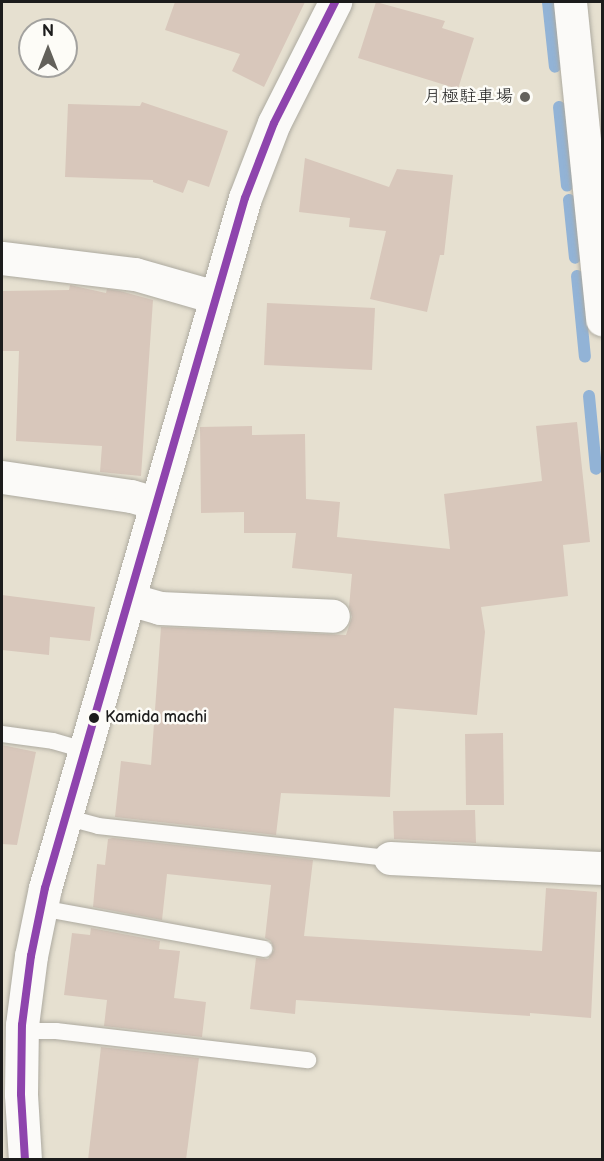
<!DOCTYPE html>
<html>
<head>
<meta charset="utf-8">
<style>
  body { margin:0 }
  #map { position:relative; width:604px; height:1161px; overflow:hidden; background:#e6e0d0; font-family:"Balsamiq Sans","Klee One",sans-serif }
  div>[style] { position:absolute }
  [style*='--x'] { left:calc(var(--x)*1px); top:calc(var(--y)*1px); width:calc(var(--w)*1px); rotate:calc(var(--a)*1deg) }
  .stream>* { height:12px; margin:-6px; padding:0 6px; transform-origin:6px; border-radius:6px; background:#92b3d6 }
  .building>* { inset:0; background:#d8c7bb }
  .roads { filter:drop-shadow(0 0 2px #adaaa0) drop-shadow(0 0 2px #adaaa0) }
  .service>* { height:16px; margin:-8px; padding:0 8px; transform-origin:8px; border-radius:8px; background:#fbfaf8 }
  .minor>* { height:33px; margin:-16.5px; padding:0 16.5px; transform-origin:16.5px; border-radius:16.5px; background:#fbfaf8 }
  .tertiary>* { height:33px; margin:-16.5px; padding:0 16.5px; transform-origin:16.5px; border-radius:16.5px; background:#fbfaf8 }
  .bus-1>* { height:8px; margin:-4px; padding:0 4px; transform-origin:4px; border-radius:4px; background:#8e44ad }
  .dots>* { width:16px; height:16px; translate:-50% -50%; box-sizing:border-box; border:3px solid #fdfcf7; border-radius:50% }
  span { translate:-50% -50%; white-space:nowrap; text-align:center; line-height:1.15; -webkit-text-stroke:5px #fdfcf7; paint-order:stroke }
  .bus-label { font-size:16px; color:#1c1c1c }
  .left { translate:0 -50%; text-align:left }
  .poi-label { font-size:18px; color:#1c1c1c }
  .right { translate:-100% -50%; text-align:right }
  .frame { position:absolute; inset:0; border:3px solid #1c1c1c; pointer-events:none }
  .north { position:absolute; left:18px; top:18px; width:60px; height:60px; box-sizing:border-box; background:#fdfcf7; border:2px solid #a3a29f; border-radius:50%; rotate:0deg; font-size:16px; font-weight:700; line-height:24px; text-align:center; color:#1c1c1c }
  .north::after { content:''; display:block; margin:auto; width:21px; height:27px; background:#63615b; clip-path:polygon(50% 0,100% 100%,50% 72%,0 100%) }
</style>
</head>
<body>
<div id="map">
  <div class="stream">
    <i style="--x:548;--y:2;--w:65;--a:83.9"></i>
    <i style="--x:559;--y:107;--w:79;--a:84.2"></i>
    <i style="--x:569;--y:200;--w:58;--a:84.1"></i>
    <i style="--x:577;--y:276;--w:81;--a:84.4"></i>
    <i style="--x:589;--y:396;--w:73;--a:84.5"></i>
  </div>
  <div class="building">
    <i style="clip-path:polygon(175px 2px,305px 2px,264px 87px,232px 71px,240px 54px,165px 30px)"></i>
    <i style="clip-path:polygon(376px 2px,445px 21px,442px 28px,474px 38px,458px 89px,358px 58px)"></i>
    <i style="clip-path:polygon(142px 102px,228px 131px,209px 187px,188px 180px,183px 193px,153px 182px,153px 180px,65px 177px,68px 104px,140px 106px)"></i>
    <i style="clip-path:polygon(305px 158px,389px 187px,397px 169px,453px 175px,444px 255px,440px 255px,427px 312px,370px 299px,386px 231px,349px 227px,350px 218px,299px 212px)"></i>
    <i style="clip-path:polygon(70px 285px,106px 293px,107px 289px,120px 291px,153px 300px,141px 476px,100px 472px,102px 446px,16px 441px,19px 351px,2px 351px,2px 291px,69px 290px)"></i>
    <i style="clip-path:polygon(267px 303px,375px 308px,372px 370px,264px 365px)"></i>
    <i style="clip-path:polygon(577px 422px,590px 542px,563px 545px,568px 596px,481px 607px,485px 632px,477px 715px,394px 708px,390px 797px,281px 793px,276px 835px,115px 817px,121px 761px,151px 765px,161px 627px,346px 635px,352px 617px,349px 607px,352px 574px,292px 568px,296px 533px,244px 533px,244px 512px,201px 513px,200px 427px,252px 426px,252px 435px,305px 434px,306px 499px,340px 502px,337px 537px,450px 549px,444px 494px,542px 481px,536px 426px)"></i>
    <i style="clip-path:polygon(2px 595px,95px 607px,90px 641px,50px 637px,49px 655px,2px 650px)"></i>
    <i style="clip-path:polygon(503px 733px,504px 805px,466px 805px,465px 734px)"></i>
    <i style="clip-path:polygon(2px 745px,36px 752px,17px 845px,2px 844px)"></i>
    <i style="clip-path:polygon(475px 810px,476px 843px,394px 839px,393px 811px)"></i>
    <i style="clip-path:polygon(113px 838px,313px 860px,304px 936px,542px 951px,546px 888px,597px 892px,591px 1018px,530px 1013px,530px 1016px,296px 1000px,295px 1014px,250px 1009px,256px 958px,268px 959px,274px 950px,271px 941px,265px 938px,271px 885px,167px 874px,162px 920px,93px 907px,97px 864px,105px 865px,108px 839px)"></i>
    <i style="clip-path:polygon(91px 928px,160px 941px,159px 949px,180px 951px,174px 998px,206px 1002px,202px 1037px,104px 1026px,107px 1000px,64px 995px,72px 933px,90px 935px)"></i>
    <i style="clip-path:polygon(101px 1047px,199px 1058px,186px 1160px,88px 1160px)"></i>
  </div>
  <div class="roads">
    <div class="service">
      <i style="--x:2;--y:734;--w:51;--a:7.8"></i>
      <i style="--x:53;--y:741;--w:33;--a:16"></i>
      <i style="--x:65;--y:817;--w:34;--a:15"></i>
      <i style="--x:98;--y:826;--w:294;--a:6.3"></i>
      <i style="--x:41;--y:908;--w:227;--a:10.4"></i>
      <i style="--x:22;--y:1031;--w:34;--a:0"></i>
      <i style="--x:56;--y:1031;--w:254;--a:6.6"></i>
    </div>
    <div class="minor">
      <i style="--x:570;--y:2;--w:319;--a:84.2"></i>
      <i style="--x:2;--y:258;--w:134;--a:6.9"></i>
      <i style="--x:135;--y:274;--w:83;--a:16"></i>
      <i style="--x:2;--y:477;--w:130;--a:8.4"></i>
      <i style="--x:131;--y:496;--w:25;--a:16"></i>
      <i style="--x:129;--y:599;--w:32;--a:16"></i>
      <i style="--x:160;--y:608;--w:173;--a:2.6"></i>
      <i style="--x:390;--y:858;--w:212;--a:2.7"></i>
    </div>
    <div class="tertiary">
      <i style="--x:25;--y:1160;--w:66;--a:-93.5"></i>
      <i style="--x:21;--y:1094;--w:69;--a:-89.2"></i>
      <i style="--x:22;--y:1025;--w:70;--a:-82.6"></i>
      <i style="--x:31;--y:956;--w:69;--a:-78.4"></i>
      <i style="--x:45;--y:888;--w:718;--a:-73.84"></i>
      <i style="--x:245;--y:198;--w:80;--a:-68.9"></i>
      <i style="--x:274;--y:123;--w:136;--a:-63.2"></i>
    </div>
  </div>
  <div class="bus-1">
    <i style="--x:25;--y:1160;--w:66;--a:-93.5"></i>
    <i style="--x:21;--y:1094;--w:69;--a:-89.2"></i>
    <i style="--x:22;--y:1025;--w:70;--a:-82.6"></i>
    <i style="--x:31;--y:956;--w:69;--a:-78.4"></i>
    <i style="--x:45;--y:888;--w:718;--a:-73.84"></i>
    <i style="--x:245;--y:198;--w:80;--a:-68.9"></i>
    <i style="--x:274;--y:123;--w:136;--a:-63.2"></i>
  </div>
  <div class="dots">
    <i style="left:525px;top:97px;background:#63615b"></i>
    <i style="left:94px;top:718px;background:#1c1c1c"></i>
  </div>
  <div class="bus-label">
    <span class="left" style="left:105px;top:718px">Kamida machi</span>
  </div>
  <div class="poi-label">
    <span class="right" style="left:513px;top:97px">月極駐車場</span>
  </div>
  <div class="frame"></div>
  <div class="north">N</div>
</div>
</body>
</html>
